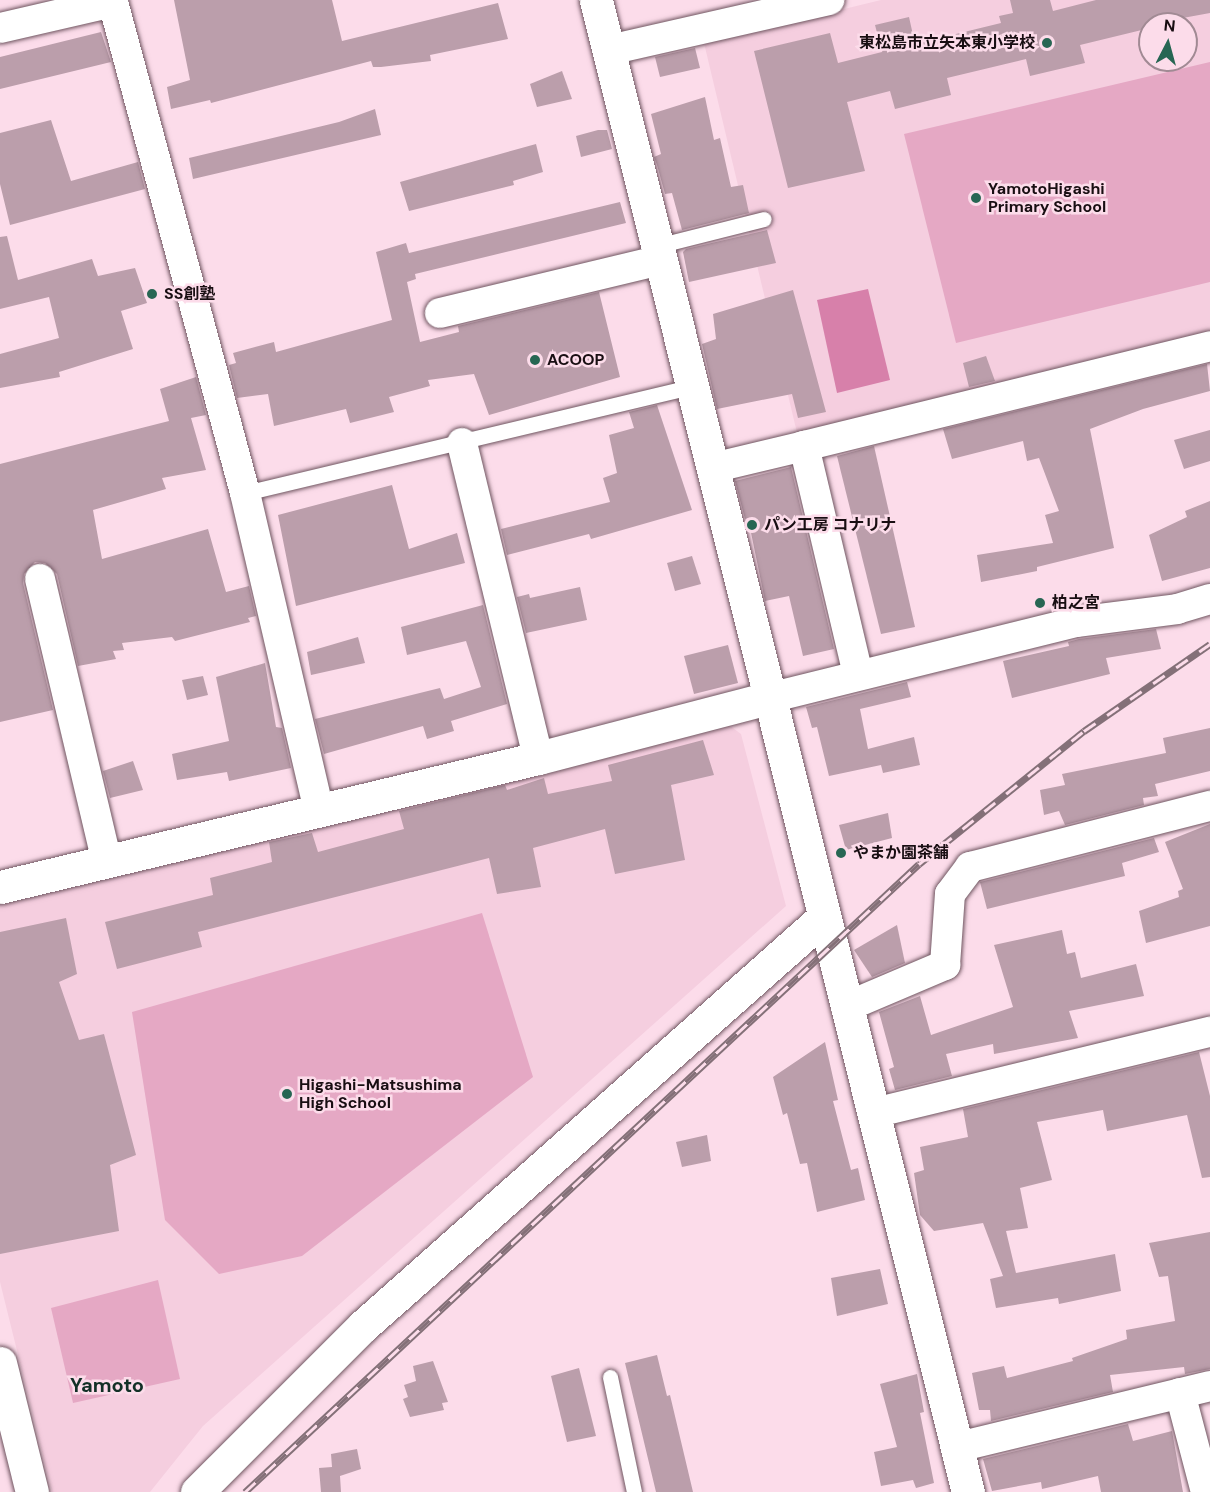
<!DOCTYPE html>
<html>
<head>
<meta charset="utf-8">
<style>
  body { margin:0 }
  #map { position:relative; width:1210px; height:1492px; overflow:hidden; background:#fcdcea; font-family:"DM Sans","Noto Sans JP",sans-serif }
  div>[style] { position:absolute }
  [style*='--x'] { left:calc(var(--x)*1px); top:calc(var(--y)*1px); width:calc(var(--w)*1px); rotate:calc(var(--a)*1deg) }
  .built>* { inset:0; background:#f5cedf }
  .green>* { inset:0; background:#e5a8c4 }
  .water>* { inset:0; background:#d780aa }
  .building>* { inset:0; background:#bb9eab }
  .roads { filter:drop-shadow(0 0 2px #6f5560) drop-shadow(0 0 2px #6f5560) }
  .service>* { height:15px; margin:-7.5px; padding:0 7.5px; transform-origin:7.5px; border-radius:7.5px; background:#fff }
  .minor>* { height:30px; margin:-15px; padding:0 15px; transform-origin:15px; border-radius:15px; background:#fff }
  .tertiary>* { height:33px; margin:-16.5px; padding:0 16.5px; transform-origin:16.5px; border-radius:16.5px; background:#fff }
  .rail>* { height:7px; margin-top:-3.5px; transform-origin:0; background:repeating-linear-gradient(90deg,#fcdcea 0 14px,#847078 0 28px); box-sizing:border-box; border-block:2px solid #847078 }
  .dots>* { width:16px; height:16px; translate:-50% -50%; box-sizing:border-box; border:3px solid #fcdcea; border-radius:50% }
  span { translate:-50% -50%; white-space:nowrap; text-align:center; line-height:1.15; -webkit-text-stroke:5px #fcdcea; paint-order:stroke }
  .poi-label { font-size:16px; color:#180e12; font-weight:700 }
  .right { translate:-100% -50%; text-align:right }
  .left { translate:0 -50%; text-align:left }
  .quarter-label { font-size:20px; color:#123026; font-weight:700 }
  .north { position:absolute; left:1138px; top:12px; width:60px; height:60px; box-sizing:border-box; background:#fcdcea; border:2px solid #a18a94; border-radius:50%; rotate:6deg; font-size:16px; font-weight:700; line-height:24px; text-align:center; color:#180e12 }
  .north::after { content:''; display:block; margin:auto; width:21px; height:27px; background:#276653; clip-path:polygon(50% 0,100% 100%,50% 72%,0 100%) }
</style>
</head>
<body>
<div id="map">
  <div class="built">
    <i style="clip-path:polygon(evenodd,881px 0,1210px 0,1210px 337px,798px 437px,704px 43px,881px 0,1150px 24px,1186px 24px,1186px 60px,1150px 60px,1150px 24px)"></i>
    <i style="clip-path:polygon(721px 719px,741px 734px,786px 906px,203px 1426px,150px 1492px,52px 1492px,0 1282px,0 903px)"></i>
  </div>
  <div class="green">
    <i style="clip-path:polygon(1210px 62px,1210px 282px,956px 343px,904px 134px)"></i>
    <i style="clip-path:polygon(482px 913px,533px 1077px,302px 1256px,219px 1274px,165px 1220px,132px 1012px)"></i>
    <i style="clip-path:polygon(158px 1280px,180px 1379px,73px 1403px,51px 1308px)"></i>
  </div>
  <div class="water">
    <i style="clip-path:polygon(868px 289px,890px 380px,837px 393px,817px 300px)"></i>
  </div>
  <div class="building">
    <i style="clip-path:polygon(174px 0,332px 0,342px 41px,498px 3px,508px 39px,430px 55px,431px 61px,381px 67px,373px 67px,371px 61px,211px 103px,210px 100px,171px 109px,167px 87px,190px 80px)"></i>
    <i style="clip-path:polygon(1010px 0,1050px 0,1053px 11px,1096px 0,1210px 0,1210px 13px,1150px 24px,1150px 28px,1080px 45px,1085px 63px,1030px 76px,1026px 59px,947px 78px,951px 95px,895px 109px,890px 91px,847px 102px,865px 171px,788px 188px,754px 51px,830px 33px,838px 63px,882px 52px,875px 25px,909px 17px,915px 44px,1001px 23px,999px 16px,1013px 13px)"></i>
    <i style="clip-path:polygon(101px 32px,111px 62px,0 89px,0 57px)"></i>
    <i style="clip-path:polygon(695px 48px,700px 68px,660px 77px,655px 57px)"></i>
    <i style="clip-path:polygon(562px 71px,572px 99px,537px 107px,530px 84px)"></i>
    <i style="clip-path:polygon(705px 97px,714px 140px,720px 138px,731px 187px,743px 185px,749px 213px,682px 230px,672px 193px,665px 194px,657px 165px,654px 157px,661px 154px,651px 114px)"></i>
    <i style="clip-path:polygon(375px 109px,381px 135px,193px 179px,189px 158px,339px 122px)"></i>
    <i style="clip-path:polygon(51px 120px,71px 181px,138px 162px,145px 189px,10px 225px,0 184px,0 133px)"></i>
    <i style="clip-path:polygon(598px 130px,607px 130px,612px 149px,581px 157px,576px 136px)"></i>
    <i style="clip-path:polygon(536px 144px,543px 172px,513px 181px,514px 185px,409px 211px,400px 182px)"></i>
    <i style="clip-path:polygon(620px 202px,626px 223px,415px 274px,416px 279px,407px 282px,420px 342px,459px 332px,458px 326px,599px 292px,620px 377px,489px 415px,474px 374px,428px 380px,430px 386px,389px 397px,394px 412px,350px 423px,346px 409px,274px 426px,268px 394px,237px 398px,229px 365px,236px 363px,233px 353px,274px 342px,276px 352px,392px 320px,376px 252px,406px 243px,409px 253px)"></i>
    <i style="clip-path:polygon(767px 230px,776px 263px,689px 282px,683px 252px,686px 249px)"></i>
    <i style="clip-path:polygon(7px 236px,18px 280px,92px 259px,98px 276px,135px 268px,147px 303px,121px 311px,133px 349px,59px 372px,60px 377px,0 388px,0 354px,59px 338px,49px 297px,0 309px,0 237px)"></i>
    <i style="clip-path:polygon(793px 290px,826px 412px,798px 418px,792px 394px,717px 409px,702px 344px,716px 339px,713px 314px)"></i>
    <i style="clip-path:polygon(986px 356px,995px 381px,969px 387px,963px 363px)"></i>
    <i style="clip-path:polygon(1207px 364px,1210px 391px,1143px 409px,1090px 429px,1114px 548px,1037px 567px,1037px 571px,981px 582px,977px 555px,1053px 543px,1045px 515px,1059px 511px,1039px 458px,1027px 461px,1023px 441px,952px 459px,943px 429px)"></i>
    <i style="clip-path:polygon(196px 377px,206px 415px,191px 418px,206px 470px,162px 478px,166px 489px,93px 510px,102px 559px,208px 529px,226px 592px,249px 586px,256px 616px,248px 618px,250px 622px,175px 641px,172px 637px,122px 643px,124px 650px,113px 651px,116px 659px,78px 666px,57px 574px,45px 563px,35px 562px,24px 574px,23px 583px,53px 710px,0 722px,0 464px,169px 421px,160px 389px)"></i>
    <i style="clip-path:polygon(657px 405px,692px 510px,591px 539px,589px 534px,507px 555px,501px 529px,610px 502px,603px 478px,617px 473px,609px 435px,634px 428px,629px 412px)"></i>
    <i style="clip-path:polygon(1210px 430px,1210px 461px,1184px 469px,1174px 440px)"></i>
    <i style="clip-path:polygon(874px 446px,915px 627px,881px 634px,837px 456px)"></i>
    <i style="clip-path:polygon(791px 467px,834px 649px,803px 656px,789px 596px,765px 601px,748px 518px,745px 519px,735px 481px)"></i>
    <i style="clip-path:polygon(392px 485px,409px 549px,457px 533px,465px 563px,296px 606px,278px 515px)"></i>
    <i style="clip-path:polygon(1210px 501px,1210px 568px,1162px 581px,1149px 535px,1187px 517px,1185px 511px)"></i>
    <i style="clip-path:polygon(692px 556px,701px 584px,675px 591px,667px 563px)"></i>
    <i style="clip-path:polygon(580px 587px,587px 620px,526px 633px,517px 597px,529px 594px,530px 598px)"></i>
    <i style="clip-path:polygon(483px 605px,507px 704px,451px 721px,454px 731px,427px 739px,423px 726px,324px 754px,315px 719px,440px 688px,444px 699px,481px 687px,466px 641px,407px 655px,401px 627px)"></i>
    <i style="clip-path:polygon(1156px 629px,1161px 649px,1106px 658px,1110px 674px,1012px 698px,1003px 661px,1069px 646px,1068px 642px,1079px 639px)"></i>
    <i style="clip-path:polygon(358px 637px,365px 663px,311px 675px,307px 652px)"></i>
    <i style="clip-path:polygon(728px 645px,738px 683px,694px 694px,684px 656px)"></i>
    <i style="clip-path:polygon(265px 663px,276px 727px,282px 728px,291px 768px,229px 781px,227px 772px,177px 780px,172px 754px,229px 741px,216px 677px)"></i>
    <i style="clip-path:polygon(203px 676px,208px 695px,187px 700px,182px 680px)"></i>
    <i style="clip-path:polygon(907px 682px,911px 697px,860px 709px,868px 749px,914px 737px,920px 765px,883px 773px,881px 765px,829px 776px,817px 727px,812px 728px,806px 707px)"></i>
    <i style="clip-path:polygon(1210px 728px,1210px 771px,1155px 784px,1158px 796px,1143px 798px,1144px 805px,1065px 825px,1059px 811px,1044px 815px,1040px 790px,1065px 785px,1062px 774px,1166px 753px,1163px 738px)"></i>
    <i style="clip-path:polygon(703px 740px,714px 775px,671px 785px,685px 860px,615px 874px,605px 829px,533px 848px,541px 887px,497px 894px,489px 858px,198px 932px,202px 947px,117px 969px,105px 922px,213px 895px,210px 878px,272px 862px,269px 842px,312px 833px,318px 852px,404px 829px,399px 811px,505px 785px,507px 790px,544px 778px,548px 794px,612px 781px,608px 765px)"></i>
    <i style="clip-path:polygon(133px 761px,143px 790px,110px 798px,103px 771px)"></i>
    <i style="clip-path:polygon(888px 813px,892px 838px,846px 850px,839px 825px)"></i>
    <i style="clip-path:polygon(1210px 824px,1210px 926px,1146px 943px,1139px 911px,1179px 897px,1178px 891px,1183px 889px,1165px 842px)"></i>
    <i style="clip-path:polygon(1154px 838px,1159px 852px,1122px 863px,1125px 876px,987px 909px,980px 882px)"></i>
    <i style="clip-path:polygon(66px 918px,77px 974px,59px 982px,79px 1040px,104px 1034px,136px 1155px,110px 1165px,119px 1231px,0 1254px,0 932px)"></i>
    <i style="clip-path:polygon(897px 925px,905px 963px,872px 977px,854px 950px)"></i>
    <i style="clip-path:polygon(1062px 930px,1067px 954px,1075px 952px,1081px 978px,1136px 964px,1144px 996px,1069px 1011px,1078px 1038px,994px 1054px,993px 1044px,946px 1054px,952px 1076px,895px 1090px,889px 1069px,894px 1067px,879px 1012px,920px 996px,931px 1035px,1013px 1007px,994px 945px)"></i>
    <i style="clip-path:polygon(825px 1042px,838px 1100px,833px 1101px,851px 1170px,858px 1168px,865px 1200px,817px 1212px,807px 1163px,800px 1164px,787px 1113px,783px 1115px,773px 1077px)"></i>
    <i style="clip-path:polygon(1199px 1052px,1210px 1096px,1210px 1177px,1202px 1178px,1187px 1115px,1107px 1131px,1103px 1110px,1037px 1122px,1052px 1180px,1020px 1188px,1028px 1228px,1006px 1231px,1016px 1273px,1115px 1254px,1121px 1291px,1059px 1304px,1058px 1298px,996px 1308px,990px 1279px,1003px 1276px,983px 1223px,934px 1231px,920px 1215px,914px 1173px,924px 1170px,920px 1147px,968px 1137px,963px 1109px)"></i>
    <i style="clip-path:polygon(707px 1135px,711px 1161px,682px 1167px,676px 1142px)"></i>
    <i style="clip-path:polygon(1210px 1232px,1210px 1369px,1185px 1374px,1184px 1367px,1110px 1375px,1113px 1392px,991px 1421px,990px 1410px,979px 1410px,972px 1373px,1004px 1366px,1007px 1378px,1073px 1361px,1072px 1358px,1127px 1339px,1126px 1330px,1175px 1321px,1168px 1276px,1159px 1277px,1149px 1243px)"></i>
    <i style="clip-path:polygon(880px 1269px,888px 1304px,837px 1316px,831px 1278px)"></i>
    <i style="clip-path:polygon(657px 1355px,667px 1396px,670px 1395px,693px 1492px,656px 1492px,625px 1363px)"></i>
    <i style="clip-path:polygon(433px 1361px,448px 1402px,442px 1403px,444px 1410px,410px 1417px,403px 1399px,408px 1397px,404px 1385px,416px 1381px,413px 1366px)"></i>
    <i style="clip-path:polygon(579px 1368px,596px 1436px,567px 1442px,551px 1376px)"></i>
    <i style="clip-path:polygon(917px 1374px,924px 1412px,920px 1413px,934px 1483px,916px 1488px,913px 1480px,881px 1486px,874px 1452px,897px 1447px,880px 1384px)"></i>
    <i style="clip-path:polygon(1128px 1424px,1133px 1441px,1172px 1431px,1183px 1492px,1101px 1492px,1098px 1476px,1042px 1489px,1041px 1482px,992px 1491px,983px 1459px)"></i>
    <i style="clip-path:polygon(357px 1449px,361px 1469px,340px 1476px,341px 1492px,321px 1492px,319px 1468px,332px 1467px,331px 1454px)"></i>
  </div>
  <div class="roads">
    <div class="service">
      <i style="--x:657;--y:246;--w:110;--a:-14.2"></i>
      <i style="--x:245;--y:493;--w:458;--a:-13.4"></i>
      <i style="--x:610;--y:1377;--w:117;--a:78.2"></i>
    </div>
    <div class="minor">
      <i style="--x:0;--y:28;--w:116;--a:-13"></i>
      <i style="--x:113;--y:2;--w:508;--a:74.95"></i>
      <i style="--x:245;--y:493;--w:326;--a:76.9"></i>
      <i style="--x:609;--y:50;--w:226;--a:-12.8"></i>
      <i style="--x:440;--y:313;--w:226;--a:-13.5"></i>
      <i style="--x:462;--y:443;--w:324;--a:76.4"></i>
      <i style="--x:804;--y:446;--w:418;--a:-13.8"></i>
      <i style="--x:712;--y:468;--w:95;--a:-13.4"></i>
      <i style="--x:804;--y:446;--w:234;--a:76.7"></i>
      <i style="--x:40;--y:579;--w:291;--a:76.7"></i>
      <i style="--x:769;--y:698;--w:316;--a:-13.9"></i>
      <i style="--x:1076;--y:622;--w:102;--a:-7.3"></i>
      <i style="--x:1177;--y:609;--w:34;--a:-17"></i>
      <i style="--x:846;--y:1007;--w:108;--a:-23"></i>
      <i style="--x:945;--y:965;--w:71;--a:-86"></i>
      <i style="--x:950;--y:894;--w:34;--a:-53"></i>
      <i style="--x:970;--y:867;--w:248;--a:-14.3"></i>
      <i style="--x:874;--y:1113;--w:346;--a:-13.6"></i>
      <i style="--x:1180;--y:1393;--w:102;--a:75.3"></i>
      <i style="--x:958;--y:1447;--w:259;--a:-13.6"></i>
    </div>
    <div class="tertiary">
      <i style="--x:596;--y:0;--w:1538;--a:76"></i>
      <i style="--x:0;--y:887;--w:553;--a:-13.48"></i>
      <i style="--x:538;--y:758;--w:239;--a:-14.6"></i>
      <i style="--x:0;--y:1363;--w:133;--a:76.1"></i>
      <i style="--x:197;--y:1492;--w:235;--a:-45"></i>
      <i style="--x:363;--y:1326;--w:615;--a:-41.57"></i>
    </div>
  </div>
  <div class="rail">
    <i style="--x:245;--y:1492;--w:921;--a:-42.98"></i>
    <i style="--x:919;--y:864;--w:212;--a:-38.9"></i>
    <i style="--x:1084;--y:731;--w:153;--a:-34.6"></i>
  </div>
  <div class="dots">
    <i style="left:1047px;top:43px;background:#276653"></i>
    <i style="left:976px;top:198px;background:#276653"></i>
    <i style="left:152px;top:294px;background:#276653"></i>
    <i style="left:535px;top:360px;background:#276653"></i>
    <i style="left:752px;top:525px;background:#276653"></i>
    <i style="left:1040px;top:603px;background:#276653"></i>
    <i style="left:841px;top:853px;background:#276653"></i>
    <i style="left:287px;top:1094px;background:#276653"></i>
  </div>
  <div class="poi-label">
    <span class="right" style="left:1035px;top:43px">東松島市立矢本東小学校</span>
    <span class="left" style="left:988px;top:198px">YamotoHigashi<br>Primary School</span>
    <span class="left" style="left:164px;top:294px">SS創塾</span>
    <span class="left" style="left:547px;top:360px">ACOOP</span>
    <span class="left" style="left:764px;top:525px">パン工房 コナリナ</span>
    <span class="left" style="left:1052px;top:603px">柏之宮</span>
    <span class="left" style="left:853px;top:853px">やまか園茶舗</span>
    <span class="left" style="left:299px;top:1094px">Higashi-Matsushima<br>High School</span>
  </div>
  <div class="quarter-label">
    <span style="left:107px;top:1385px">Yamoto</span>
  </div>
  <div class="north">N</div>
</div>
</body>
</html>
